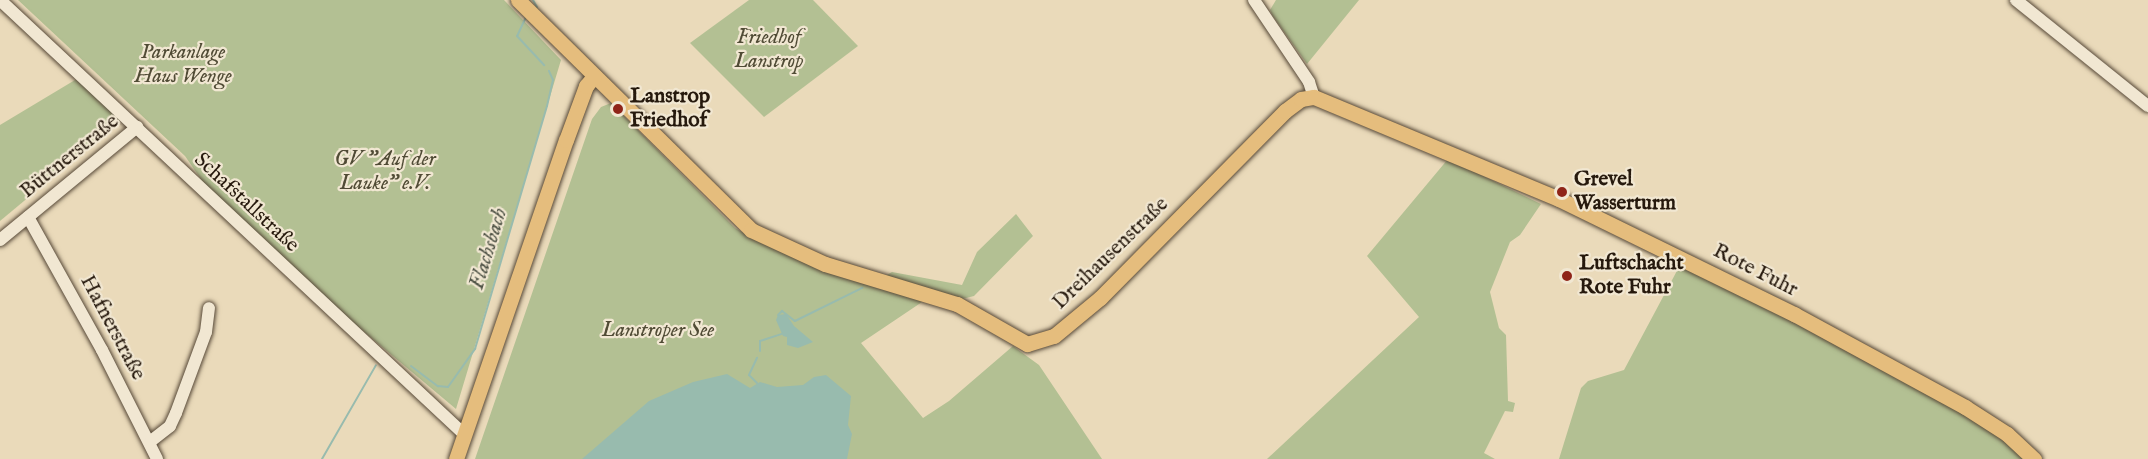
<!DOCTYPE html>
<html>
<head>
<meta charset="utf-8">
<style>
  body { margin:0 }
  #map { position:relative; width:2148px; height:459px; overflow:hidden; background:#eadaba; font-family:"IM FELL English",serif }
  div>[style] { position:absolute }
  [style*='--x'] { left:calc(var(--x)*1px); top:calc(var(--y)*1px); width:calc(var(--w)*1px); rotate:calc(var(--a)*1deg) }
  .green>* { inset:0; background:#b3c093 }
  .water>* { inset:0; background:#98bbae }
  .stream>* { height:2px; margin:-1px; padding:0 1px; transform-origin:1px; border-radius:1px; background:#98bbae }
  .roads { filter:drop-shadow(0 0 2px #574938) drop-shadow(0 0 2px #574938) }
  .minor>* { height:12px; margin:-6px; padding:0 6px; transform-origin:6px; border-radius:6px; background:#f1e7d2 }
  .major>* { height:15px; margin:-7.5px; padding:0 7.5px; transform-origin:7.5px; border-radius:7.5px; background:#e5bd7d }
  .dots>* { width:16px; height:16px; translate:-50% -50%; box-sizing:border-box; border:3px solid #f1e7d2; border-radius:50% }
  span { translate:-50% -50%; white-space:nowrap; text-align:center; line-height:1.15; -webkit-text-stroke:4.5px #f1e7d2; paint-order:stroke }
  .park-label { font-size:21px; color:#504b35; font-style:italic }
  .poi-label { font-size:21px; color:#26190d; font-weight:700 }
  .left { translate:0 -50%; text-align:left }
  .street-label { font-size:21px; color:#26190d }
  .water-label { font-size:22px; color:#4e5245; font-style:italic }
</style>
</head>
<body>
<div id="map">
  <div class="green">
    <i style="clip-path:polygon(18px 0,504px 0,561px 60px,456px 409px,288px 268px,214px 198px,185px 156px)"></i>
    <i style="clip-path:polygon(749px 0,813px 0,858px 46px,764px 117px,690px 43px)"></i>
    <i style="clip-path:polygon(1276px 0,1359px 0,1307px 64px,1272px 15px,1270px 10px)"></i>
    <i style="clip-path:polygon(80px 77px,126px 116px,0 221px,0 125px)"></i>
    <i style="clip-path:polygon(611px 103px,735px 228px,753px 238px,925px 300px,861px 343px,923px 418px,949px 401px,1013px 346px,1039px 365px,1102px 459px,475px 459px,592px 119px,601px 107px)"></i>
    <i style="clip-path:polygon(1448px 159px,1541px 204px,1520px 235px,1510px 242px,1490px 292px,1499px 328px,1506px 335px,1508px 401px,1515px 403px,1513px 412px,1505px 411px,1484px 453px,1495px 459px,1267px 459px,1419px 317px,1367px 256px)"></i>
    <i style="clip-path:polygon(1016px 214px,1033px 236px,974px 296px,958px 300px,883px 277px,892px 272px,962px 285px,977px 252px)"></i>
    <i style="clip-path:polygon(1679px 267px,1691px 268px,1980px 422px,2027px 459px,1559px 459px,1581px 388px,1588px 381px,1624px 370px)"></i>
  </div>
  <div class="water">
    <i style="clip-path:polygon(786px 314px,794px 326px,813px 342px,798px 348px,787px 345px,787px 337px,783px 336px,776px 320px,778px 315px)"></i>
    <i style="clip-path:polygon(727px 374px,750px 388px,760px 382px,777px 387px,803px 385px,814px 377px,826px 375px,851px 396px,848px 425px,852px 434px,847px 459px,582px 459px,649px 401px,693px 382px)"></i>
  </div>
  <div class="stream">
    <i style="--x:533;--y:0;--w:8;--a:60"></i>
    <i style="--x:526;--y:17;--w:21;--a:115"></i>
    <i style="--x:517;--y:36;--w:40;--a:47"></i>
    <i style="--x:778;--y:315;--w:6;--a:-45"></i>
    <i style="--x:782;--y:311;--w:16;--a:38"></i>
    <i style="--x:795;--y:321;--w:75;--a:-26.2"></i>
    <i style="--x:760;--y:351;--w:10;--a:-90"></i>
    <i style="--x:760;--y:341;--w:23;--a:-18"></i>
    <i style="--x:411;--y:366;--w:34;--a:37"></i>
    <i style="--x:438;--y:386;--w:10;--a:6"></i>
    <i style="--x:448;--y:387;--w:47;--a:-54.6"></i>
    <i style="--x:475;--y:349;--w:253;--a:-73.5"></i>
    <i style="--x:547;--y:106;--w:27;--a:-77"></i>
    <i style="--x:553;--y:80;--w:10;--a:-114"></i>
    <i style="--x:757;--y:383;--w:11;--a:-135"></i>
    <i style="--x:749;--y:375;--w:19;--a:-65"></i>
    <i style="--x:322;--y:459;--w:108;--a:-60.1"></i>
  </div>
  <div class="roads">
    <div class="minor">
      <i style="--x:0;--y:0;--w:635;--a:43.09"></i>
      <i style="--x:1254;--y:0;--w:99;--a:56.1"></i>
      <i style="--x:1309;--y:82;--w:16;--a:72"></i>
      <i style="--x:2016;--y:0;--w:169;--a:38.8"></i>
      <i style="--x:28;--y:217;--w:152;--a:60.9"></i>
      <i style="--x:102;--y:350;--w:122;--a:63.2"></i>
      <i style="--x:0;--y:240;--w:178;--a:-39.5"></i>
      <i style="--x:151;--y:441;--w:24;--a:-38"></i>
      <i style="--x:170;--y:426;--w:14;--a:-65"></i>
      <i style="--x:176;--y:413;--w:86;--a:-69.7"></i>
      <i style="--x:206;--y:332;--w:24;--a:-83"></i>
    </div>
    <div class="major">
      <i style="--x:518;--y:0;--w:327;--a:44.6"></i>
      <i style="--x:751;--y:230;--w:81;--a:24.7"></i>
      <i style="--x:825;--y:264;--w:138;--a:16.9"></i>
      <i style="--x:957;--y:304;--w:81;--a:29.7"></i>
      <i style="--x:1027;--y:344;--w:28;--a:-17"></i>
      <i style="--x:1054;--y:336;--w:60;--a:-39.6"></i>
      <i style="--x:1100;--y:298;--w:263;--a:-45.3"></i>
      <i style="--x:1285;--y:111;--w:20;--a:-37"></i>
      <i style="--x:1301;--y:99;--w:13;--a:-9"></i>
      <i style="--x:1314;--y:97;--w:265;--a:22.6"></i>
      <i style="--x:1559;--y:199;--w:262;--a:26.1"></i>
      <i style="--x:1794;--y:314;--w:195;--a:28.5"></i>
      <i style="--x:1965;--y:407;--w:50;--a:32.7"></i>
      <i style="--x:2007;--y:434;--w:37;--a:43"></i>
      <i style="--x:456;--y:459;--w:337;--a:-71"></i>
      <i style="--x:566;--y:140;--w:58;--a:-69.7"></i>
      <i style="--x:586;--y:86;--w:13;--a:-51"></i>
    </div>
  </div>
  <div class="dots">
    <i style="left:618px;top:109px;background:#8f2418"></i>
    <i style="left:1562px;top:192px;background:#8f2418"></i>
    <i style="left:1567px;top:276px;background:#8f2418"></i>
  </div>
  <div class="park-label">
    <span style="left:769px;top:50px">Friedhof<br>Lanstrop</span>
    <span style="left:183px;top:65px">Parkanlage<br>Haus Wenge</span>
    <span style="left:385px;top:172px">GV "Auf der<br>Lauke" e.V.</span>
    <span style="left:658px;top:331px">Lanstroper See</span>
  </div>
  <div class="poi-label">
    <span class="left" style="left:630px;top:109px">Lanstrop<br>Friedhof</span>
    <span class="left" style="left:1574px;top:192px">Grevel<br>Wasserturm</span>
    <span class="left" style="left:1579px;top:276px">Luftschacht<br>Rote Fuhr</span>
  </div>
  <div class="street-label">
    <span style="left:70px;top:157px;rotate:-39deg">Büttnerstraße</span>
    <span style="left:246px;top:203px;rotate:43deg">Schafstallstraße</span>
    <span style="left:1111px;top:254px;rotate:-44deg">Dreihausenstraße</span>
    <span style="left:1755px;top:271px;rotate:27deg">Rote Fuhr</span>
    <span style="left:112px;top:328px;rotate:62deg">Hafnerstraße</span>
  </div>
  <div class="water-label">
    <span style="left:489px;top:249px;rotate:-73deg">Flachsbach</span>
  </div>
</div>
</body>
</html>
